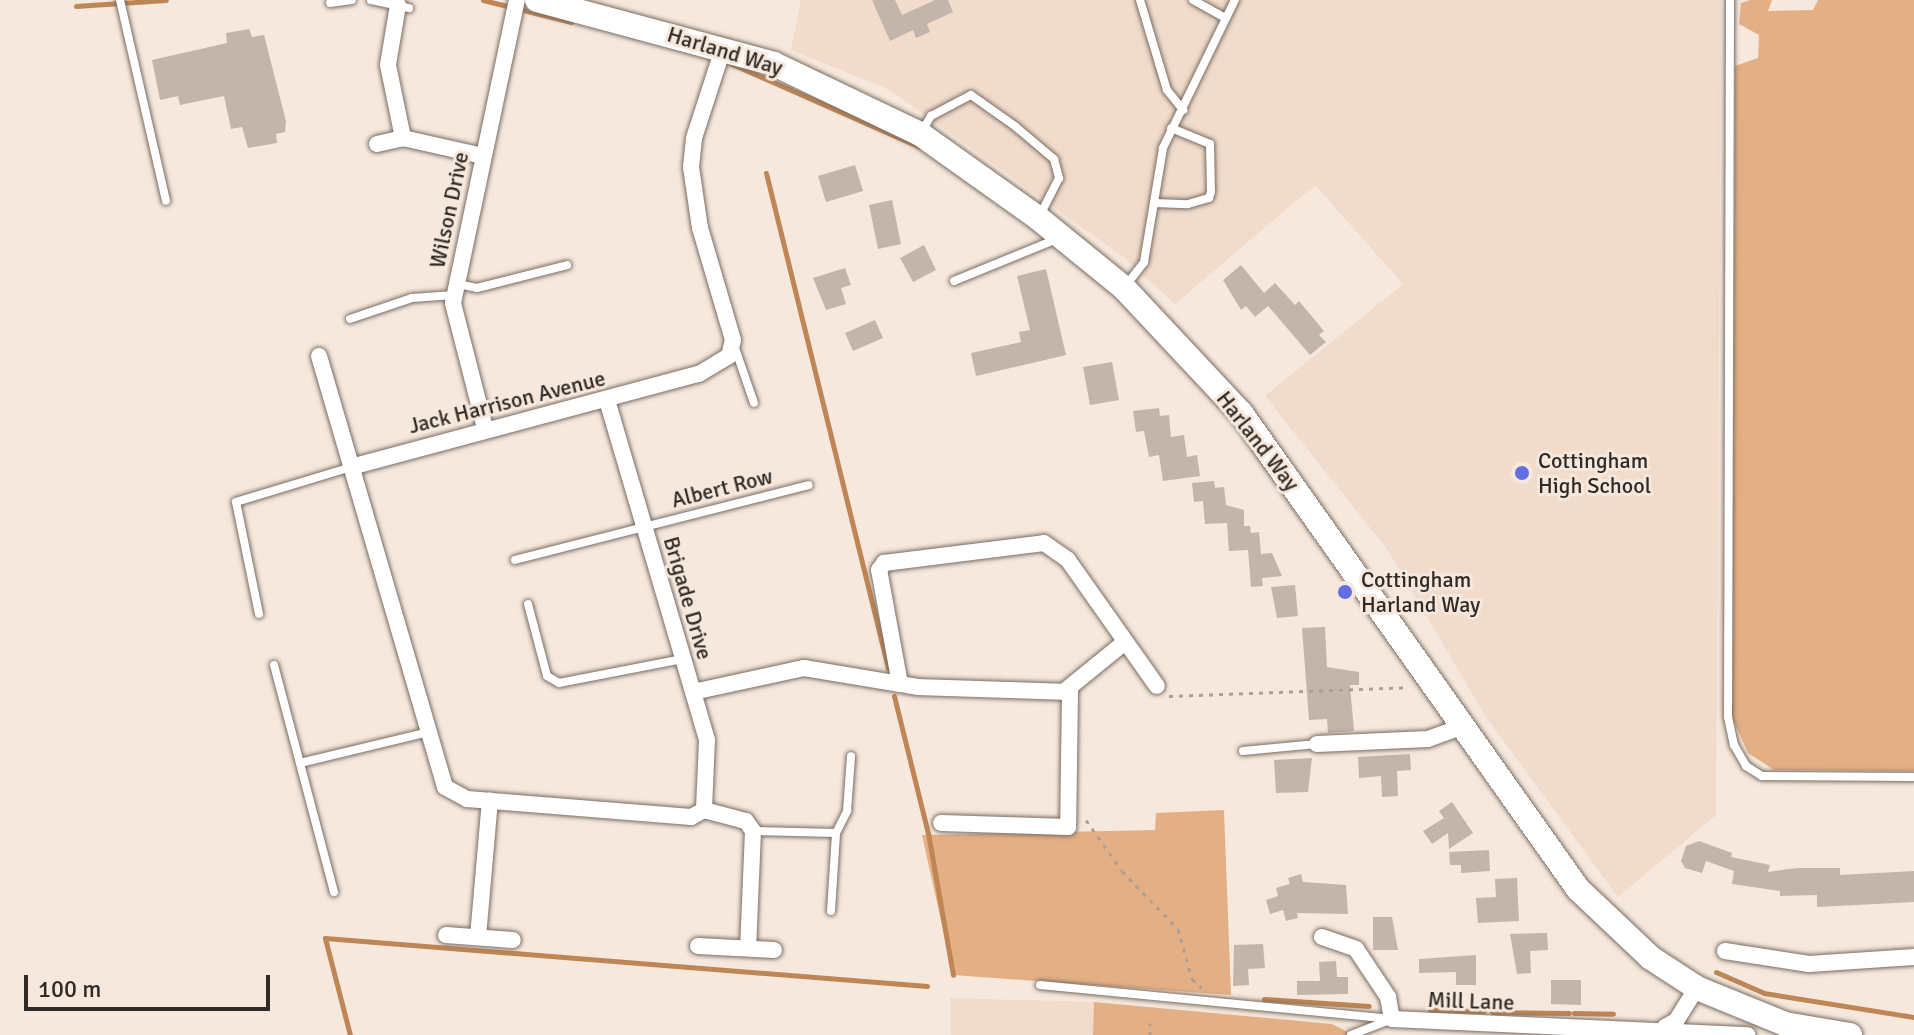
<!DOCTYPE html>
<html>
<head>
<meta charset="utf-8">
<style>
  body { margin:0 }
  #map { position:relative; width:1914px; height:1035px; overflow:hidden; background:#f6e8dc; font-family:Signika,sans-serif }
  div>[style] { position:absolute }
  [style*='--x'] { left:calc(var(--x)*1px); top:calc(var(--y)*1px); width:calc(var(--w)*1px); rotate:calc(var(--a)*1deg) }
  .built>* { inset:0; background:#f1dbcb }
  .green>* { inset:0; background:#e4af84 }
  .stream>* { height:5px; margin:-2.5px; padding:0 2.5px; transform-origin:2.5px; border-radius:2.5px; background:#be8555 }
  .building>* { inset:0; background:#c3b5aa }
  .path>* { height:3px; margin-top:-1.5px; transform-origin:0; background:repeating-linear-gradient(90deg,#aba097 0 4px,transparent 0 10px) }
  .roads { filter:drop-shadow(0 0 2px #796c62) drop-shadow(0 0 2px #796c62) }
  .lane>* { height:8px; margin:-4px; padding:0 4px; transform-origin:4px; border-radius:4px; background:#fff }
  .street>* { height:16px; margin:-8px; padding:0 8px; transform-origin:8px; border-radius:8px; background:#fff }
  .secondary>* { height:24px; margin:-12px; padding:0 12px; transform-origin:12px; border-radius:12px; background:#fff }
  .dots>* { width:22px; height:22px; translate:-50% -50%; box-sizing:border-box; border:4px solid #f6e8dc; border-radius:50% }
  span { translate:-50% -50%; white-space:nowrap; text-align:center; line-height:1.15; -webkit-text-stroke:6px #f6e8dc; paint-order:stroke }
  .street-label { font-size:22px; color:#302a26 }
  .poi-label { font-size:22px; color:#302a26 }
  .left { translate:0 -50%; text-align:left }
  .scale { position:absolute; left:24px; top:975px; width:246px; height:36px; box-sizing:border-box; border:4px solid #302a26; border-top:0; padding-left:10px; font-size:24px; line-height:28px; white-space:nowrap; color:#302a26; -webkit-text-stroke:6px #f6e8dc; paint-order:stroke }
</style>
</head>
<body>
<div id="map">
  <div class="built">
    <i style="clip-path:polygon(801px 0,1721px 0,1716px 815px,1618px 897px,1486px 717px,1387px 549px,1265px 396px,1403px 284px,1315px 185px,1175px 304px,1122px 256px,890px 90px,791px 50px)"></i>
    <i style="clip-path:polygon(950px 998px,1094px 1002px,1093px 1035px,951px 1035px)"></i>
  </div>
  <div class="green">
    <i style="clip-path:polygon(1750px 0,1772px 0,1768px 11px,1813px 10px,1818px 0,1914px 0,1914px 771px,1774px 770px,1748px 753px,1732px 717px,1735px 66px,1758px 58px,1759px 35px,1739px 24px,1741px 3px)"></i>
    <i style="clip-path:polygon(1224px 810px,1231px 995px,953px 975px,922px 835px,1155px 830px,1156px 813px)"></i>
    <i style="clip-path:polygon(1094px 1002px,1332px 1024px,1354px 1035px,1093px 1035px)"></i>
  </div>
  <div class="stream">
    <i style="--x:483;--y:0;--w:91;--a:14"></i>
    <i style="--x:76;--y:6;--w:90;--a:-3.8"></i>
    <i style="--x:732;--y:64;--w:206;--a:23.8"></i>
    <i style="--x:766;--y:173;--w:510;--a:76.15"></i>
    <i style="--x:894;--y:696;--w:141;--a:76.1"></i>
    <i style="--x:928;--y:833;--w:144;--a:80"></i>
    <i style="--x:1716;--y:972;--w:52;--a:23.6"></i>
    <i style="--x:1764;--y:993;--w:152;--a:9.1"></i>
    <i style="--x:1264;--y:999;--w:105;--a:3.8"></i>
    <i style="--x:1430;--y:1010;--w:54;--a:1.1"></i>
    <i style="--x:1492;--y:1012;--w:77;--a:0.7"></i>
    <i style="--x:1574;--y:1013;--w:39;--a:1"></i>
    <i style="--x:350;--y:1035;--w:100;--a:-104.5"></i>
    <i style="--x:325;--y:938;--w:604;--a:4.56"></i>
  </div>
  <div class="building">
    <i style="clip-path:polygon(872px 0,895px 0,902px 15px,935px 0,948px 0,953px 12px,927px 24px,930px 32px,916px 38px,913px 30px,890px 41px)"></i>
    <i style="clip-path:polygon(249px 29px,252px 37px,264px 35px,286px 121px,285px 132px,276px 134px,277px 143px,248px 148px,242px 127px,231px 129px,224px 96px,180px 105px,178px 96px,160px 100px,152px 60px,227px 43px,226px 33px)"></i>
    <i style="clip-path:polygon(855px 165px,863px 191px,826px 202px,818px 176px)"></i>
    <i style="clip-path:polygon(892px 200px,901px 244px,878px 249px,869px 205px)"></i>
    <i style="clip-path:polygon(924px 245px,936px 270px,913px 282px,900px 258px)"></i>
    <i style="clip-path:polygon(1241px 265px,1264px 293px,1275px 283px,1295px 305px,1299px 301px,1324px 331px,1319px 335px,1326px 342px,1310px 355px,1268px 306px,1255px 317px,1246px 306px,1241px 310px,1223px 280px)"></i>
    <i style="clip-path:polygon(845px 268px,851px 285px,841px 288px,846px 304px,826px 310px,813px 278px)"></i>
    <i style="clip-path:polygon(1046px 269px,1066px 355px,976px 376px,971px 353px,1021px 342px,1019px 332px,1030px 330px,1017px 276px)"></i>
    <i style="clip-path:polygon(875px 320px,883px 338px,853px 351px,845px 333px)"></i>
    <i style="clip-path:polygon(1112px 362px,1119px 400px,1090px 405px,1083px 367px)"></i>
    <i style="clip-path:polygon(1159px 408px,1160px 416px,1169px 415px,1171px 437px,1184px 435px,1187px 457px,1197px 455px,1200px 476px,1163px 481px,1159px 455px,1149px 457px,1144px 431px,1136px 432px,1133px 411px)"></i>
    <i style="clip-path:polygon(1214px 481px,1215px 488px,1224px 487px,1226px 505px,1244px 510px,1244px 526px,1250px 526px,1251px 533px,1259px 532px,1261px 554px,1272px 553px,1282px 576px,1262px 578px,1263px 586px,1251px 587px,1248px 550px,1229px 551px,1227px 523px,1205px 524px,1203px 501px,1194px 502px,1192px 483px)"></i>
    <i style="clip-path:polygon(1295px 585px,1298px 616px,1277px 618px,1271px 587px)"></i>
    <i style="clip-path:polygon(1325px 627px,1327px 667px,1359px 672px,1359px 685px,1350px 685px,1354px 731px,1328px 733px,1327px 719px,1309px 720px,1302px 628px)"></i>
    <i style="clip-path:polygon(1410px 754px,1411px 770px,1397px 771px,1398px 796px,1382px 797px,1381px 776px,1359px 778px,1358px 757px)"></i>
    <i style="clip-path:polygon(1312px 758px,1308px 792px,1276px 793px,1274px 760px)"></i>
    <i style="clip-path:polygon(1452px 802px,1473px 833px,1449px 849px,1448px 833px,1432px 844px,1423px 831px,1444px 818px,1439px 811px)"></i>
    <i style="clip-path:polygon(1699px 841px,1732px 853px,1731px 857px,1770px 865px,1768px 872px,1797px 868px,1840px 868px,1840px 875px,1914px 871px,1914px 902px,1817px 907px,1817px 895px,1780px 896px,1780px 891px,1732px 884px,1734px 871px,1706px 861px,1702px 873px,1685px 868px,1681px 861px,1686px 846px)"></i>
    <i style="clip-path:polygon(1489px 850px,1490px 871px,1461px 873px,1461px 865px,1450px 865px,1449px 852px)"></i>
    <i style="clip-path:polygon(1301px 874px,1303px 882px,1346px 885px,1348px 914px,1297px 913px,1298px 918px,1286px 921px,1283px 910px,1270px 914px,1266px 900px,1278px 896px,1276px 888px,1290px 884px,1288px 878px)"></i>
    <i style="clip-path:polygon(1517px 878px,1519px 921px,1478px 923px,1476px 898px,1496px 897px,1495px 879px)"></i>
    <i style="clip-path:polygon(1373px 917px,1392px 917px,1398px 950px,1373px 950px)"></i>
    <i style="clip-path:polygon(1547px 933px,1548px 950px,1530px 951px,1531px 973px,1517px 974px,1510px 934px)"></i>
    <i style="clip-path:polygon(1263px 944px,1265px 968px,1248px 969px,1249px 985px,1233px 986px,1234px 945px)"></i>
    <i style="clip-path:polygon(1476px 955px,1476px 985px,1456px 985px,1456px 972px,1419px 973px,1419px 959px)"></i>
    <i style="clip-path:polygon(1336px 961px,1337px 977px,1348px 977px,1348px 994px,1297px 995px,1297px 981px,1320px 981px,1319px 962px)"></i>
    <i style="clip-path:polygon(1551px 980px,1581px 980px,1581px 1005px,1551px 1004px)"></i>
  </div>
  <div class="path">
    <i style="--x:1169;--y:696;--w:240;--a:-2.1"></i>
    <i style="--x:1086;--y:820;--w:62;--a:54.8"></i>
    <i style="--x:1122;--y:871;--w:81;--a:46"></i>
    <i style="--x:1178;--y:929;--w:52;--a:74.4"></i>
    <i style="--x:1192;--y:979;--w:13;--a:42"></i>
    <i style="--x:1150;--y:1035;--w:12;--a:-90"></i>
  </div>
  <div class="roads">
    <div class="lane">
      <i style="--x:120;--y:0;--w:206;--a:77.1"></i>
      <i style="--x:371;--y:0;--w:39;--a:12"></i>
      <i style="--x:1140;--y:0;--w:94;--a:73.3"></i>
      <i style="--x:1167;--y:90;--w:26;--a:51"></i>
      <i style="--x:1193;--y:0;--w:37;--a:29"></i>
      <i style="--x:1730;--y:0;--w:717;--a:90.16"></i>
      <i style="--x:1728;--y:717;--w:29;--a:78"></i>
      <i style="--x:1734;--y:745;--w:24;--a:60"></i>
      <i style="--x:1746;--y:766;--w:19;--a:32"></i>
      <i style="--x:1762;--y:776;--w:152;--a:0.4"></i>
      <i style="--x:330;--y:3;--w:22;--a:-8"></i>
      <i style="--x:921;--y:133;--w:20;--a:-60"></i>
      <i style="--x:931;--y:116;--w:45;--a:-27.7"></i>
      <i style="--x:971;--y:95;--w:55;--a:35.4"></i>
      <i style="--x:1016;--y:127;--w:50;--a:40.1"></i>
      <i style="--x:1054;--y:159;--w:20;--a:75"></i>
      <i style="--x:1059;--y:178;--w:44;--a:117.1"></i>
      <i style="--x:1154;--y:203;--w:34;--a:2"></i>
      <i style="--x:1188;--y:204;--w:22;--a:-16"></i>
      <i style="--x:1209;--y:198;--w:6;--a:-72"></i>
      <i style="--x:1211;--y:192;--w:48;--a:-91.2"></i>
      <i style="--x:1210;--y:144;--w:42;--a:-157.7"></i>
      <i style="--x:954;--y:281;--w:111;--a:-22.2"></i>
      <i style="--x:458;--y:284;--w:19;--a:12"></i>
      <i style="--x:477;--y:288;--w:93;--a:-14.3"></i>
      <i style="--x:1127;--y:284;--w:28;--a:-52"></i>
      <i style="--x:1144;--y:262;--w:116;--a:-80.5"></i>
      <i style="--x:1163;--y:148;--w:165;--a:-64.1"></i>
      <i style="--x:350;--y:319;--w:65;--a:-18.7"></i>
      <i style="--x:412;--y:298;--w:42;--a:-4.1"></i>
      <i style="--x:735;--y:348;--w:58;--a:70.9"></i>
      <i style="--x:515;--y:560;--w:303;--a:-14.3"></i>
      <i style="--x:528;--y:604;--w:74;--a:75.2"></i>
      <i style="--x:547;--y:676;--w:14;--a:30"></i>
      <i style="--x:559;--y:683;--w:126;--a:-11"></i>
      <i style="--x:259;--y:614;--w:114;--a:-101.6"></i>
      <i style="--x:236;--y:502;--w:120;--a:-16.9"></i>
      <i style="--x:274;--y:665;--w:235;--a:75.2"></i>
      <i style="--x:1243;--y:751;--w:74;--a:-5.4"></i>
      <i style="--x:300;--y:763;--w:133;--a:-13.5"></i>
      <i style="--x:754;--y:831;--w:82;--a:1.4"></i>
      <i style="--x:836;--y:833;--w:25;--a:-63"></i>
      <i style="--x:847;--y:811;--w:55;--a:-85.8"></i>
      <i style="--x:831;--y:911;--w:78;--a:-86.3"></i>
      <i style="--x:1040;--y:985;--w:354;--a:5.5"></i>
      <i style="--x:1351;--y:1035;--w:44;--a:-21.3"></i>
    </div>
    <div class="street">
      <i style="--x:398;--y:5;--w:61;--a:99.5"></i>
      <i style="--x:388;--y:65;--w:75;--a:78.4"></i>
      <i style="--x:377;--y:144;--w:27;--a:-13"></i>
      <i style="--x:403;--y:138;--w:82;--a:12.7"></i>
      <i style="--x:319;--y:356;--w:449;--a:73.7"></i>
      <i style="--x:445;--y:787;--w:25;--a:29"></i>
      <i style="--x:467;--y:799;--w:225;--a:4.6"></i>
      <i style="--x:691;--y:817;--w:15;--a:-28"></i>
      <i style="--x:607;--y:400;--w:354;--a:73.6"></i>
      <i style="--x:707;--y:740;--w:70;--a:92.5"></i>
      <i style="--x:485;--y:428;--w:129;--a:-104.4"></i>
      <i style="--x:453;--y:303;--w:310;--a:-78.1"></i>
      <i style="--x:351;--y:467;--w:360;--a:-15"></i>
      <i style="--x:699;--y:374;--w:35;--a:-31"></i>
      <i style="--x:729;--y:356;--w:16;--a:-76"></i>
      <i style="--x:733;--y:340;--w:117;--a:-106.4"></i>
      <i style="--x:700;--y:228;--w:62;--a:-98.4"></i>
      <i style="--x:691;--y:167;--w:29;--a:-84"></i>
      <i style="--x:694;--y:138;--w:94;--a:-72"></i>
      <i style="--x:900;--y:684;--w:116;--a:-100.4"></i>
      <i style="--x:879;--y:570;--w:9;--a:-54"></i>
      <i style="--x:884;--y:563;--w:161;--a:-7.1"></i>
      <i style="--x:1044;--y:543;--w:29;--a:35"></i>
      <i style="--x:1068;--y:560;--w:154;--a:54.8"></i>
      <i style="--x:1066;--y:690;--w:76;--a:-39.1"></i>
      <i style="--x:693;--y:692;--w:114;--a:-12.2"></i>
      <i style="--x:804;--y:668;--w:115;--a:9.5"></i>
      <i style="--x:917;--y:687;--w:153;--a:1.9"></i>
      <i style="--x:1070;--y:692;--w:135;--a:90.8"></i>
      <i style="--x:1068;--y:827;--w:127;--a:-178.2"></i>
      <i style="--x:1317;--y:744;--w:111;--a:-2.6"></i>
      <i style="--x:1428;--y:739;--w:38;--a:-20"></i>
      <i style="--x:704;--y:810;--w:43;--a:14.7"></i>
      <i style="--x:746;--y:821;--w:12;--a:55"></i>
      <i style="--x:753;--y:831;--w:117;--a:92.4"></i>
      <i style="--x:446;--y:935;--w:67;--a:4.3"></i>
      <i style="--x:478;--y:937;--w:137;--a:-85"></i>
      <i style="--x:1322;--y:937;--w:36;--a:19"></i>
      <i style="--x:1356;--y:949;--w:58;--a:56.3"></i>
      <i style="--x:1388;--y:997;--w:22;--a:80"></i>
      <i style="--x:1392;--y:1019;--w:356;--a:2.6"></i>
      <i style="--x:698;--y:946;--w:76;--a:3"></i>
      <i style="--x:1725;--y:951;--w:85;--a:8.8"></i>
      <i style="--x:1809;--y:964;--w:105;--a:-3.8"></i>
      <i style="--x:1665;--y:1027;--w:13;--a:-29"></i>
      <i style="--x:1676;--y:1021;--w:39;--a:-58"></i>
    </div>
    <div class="secondary">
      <i style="--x:537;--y:0;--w:245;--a:15.1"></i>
      <i style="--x:774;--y:64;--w:162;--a:25.6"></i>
      <i style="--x:920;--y:134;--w:145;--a:35.4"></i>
      <i style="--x:1038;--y:218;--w:111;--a:39.1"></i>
      <i style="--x:1124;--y:288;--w:171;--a:46.9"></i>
      <i style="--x:1241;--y:413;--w:583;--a:54.7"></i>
      <i style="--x:1578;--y:889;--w:100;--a:43.4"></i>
      <i style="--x:1651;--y:958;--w:55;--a:33.1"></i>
      <i style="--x:1697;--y:988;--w:95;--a:22.2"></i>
      <i style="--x:1785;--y:1024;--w:66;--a:9.6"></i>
    </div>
  </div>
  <div class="dots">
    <i style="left:1522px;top:473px;background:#626ee6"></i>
    <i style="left:1345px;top:592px;background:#626ee6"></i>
  </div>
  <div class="street-label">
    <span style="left:725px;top:51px;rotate:17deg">Harland Way</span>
    <span style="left:449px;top:210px;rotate:-78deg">Wilson Drive</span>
    <span style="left:507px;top:402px;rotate:-14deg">Jack Harrison Avenue</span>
    <span style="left:1258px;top:441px;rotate:52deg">Harland Way</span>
    <span style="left:722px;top:488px;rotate:-14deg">Albert Row</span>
    <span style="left:688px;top:598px;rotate:74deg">Brigade Drive</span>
    <span style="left:1471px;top:1001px;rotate:2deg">Mill Lane</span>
  </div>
  <div class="poi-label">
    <span class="left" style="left:1538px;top:473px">Cottingham<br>High School</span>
    <span class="left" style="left:1361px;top:592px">Cottingham<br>Harland Way</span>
  </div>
  <div class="scale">100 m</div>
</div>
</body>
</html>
